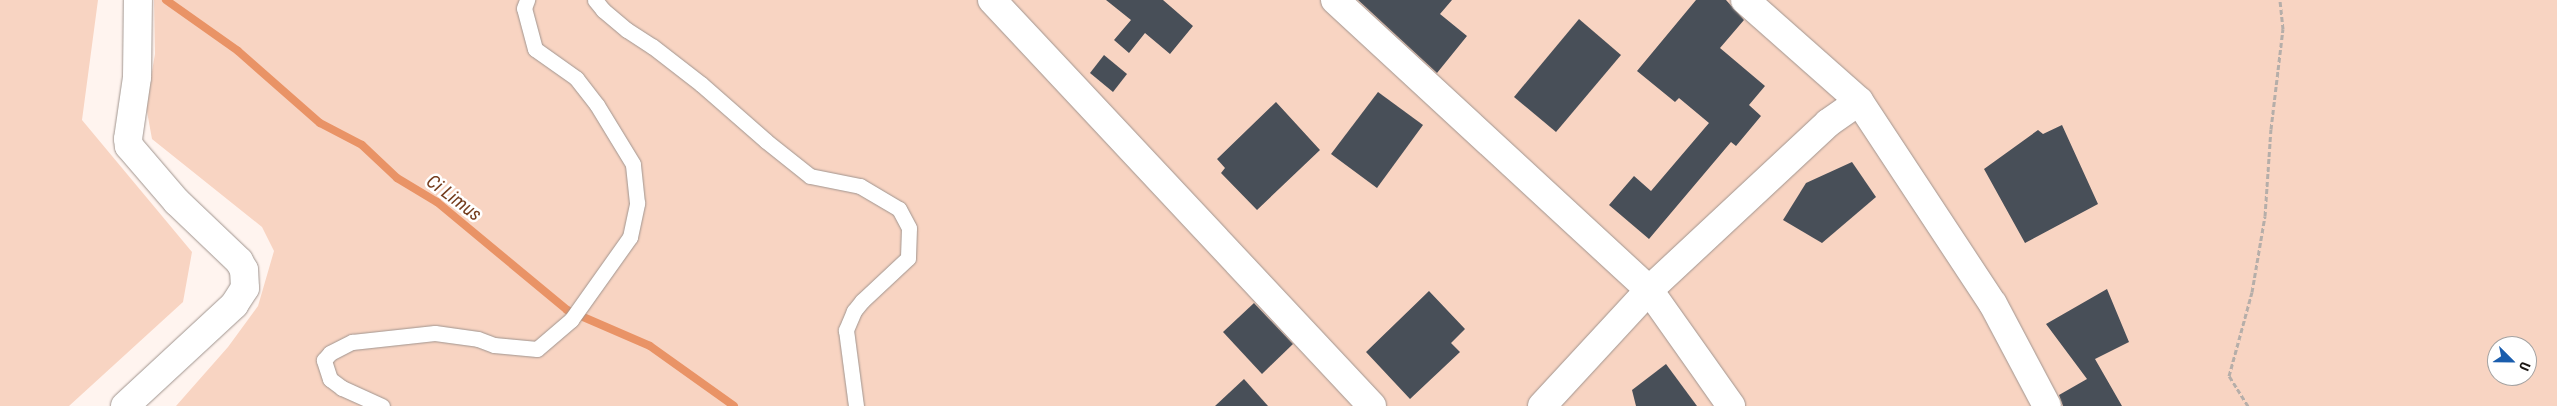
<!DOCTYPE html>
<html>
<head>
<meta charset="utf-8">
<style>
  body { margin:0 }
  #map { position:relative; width:2557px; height:406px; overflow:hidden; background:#fff4ef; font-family:"Roboto Condensed",sans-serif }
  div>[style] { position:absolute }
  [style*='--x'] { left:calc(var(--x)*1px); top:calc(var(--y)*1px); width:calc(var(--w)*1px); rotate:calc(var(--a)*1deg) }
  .green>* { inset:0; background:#f8d4c2 }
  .stream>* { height:8px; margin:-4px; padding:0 4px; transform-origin:4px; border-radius:4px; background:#e99366 }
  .building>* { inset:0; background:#484f58 }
  .path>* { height:3px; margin-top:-1.5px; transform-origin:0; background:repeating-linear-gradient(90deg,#b6aea9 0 5px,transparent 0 7.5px) }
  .roads { filter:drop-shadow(0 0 1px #a0948e) drop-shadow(0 0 1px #a0948e) }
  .lane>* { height:15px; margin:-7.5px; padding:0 7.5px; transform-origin:7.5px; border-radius:7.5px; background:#fff }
  .street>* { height:28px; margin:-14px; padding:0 14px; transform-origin:14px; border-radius:14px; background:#fff }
  .secondary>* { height:28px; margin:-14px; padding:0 14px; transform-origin:14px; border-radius:14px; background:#fff }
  span { translate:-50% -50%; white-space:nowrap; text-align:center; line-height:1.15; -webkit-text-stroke:5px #fff; paint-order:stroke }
  .water-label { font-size:19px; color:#753d1e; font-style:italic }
  .north { position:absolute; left:2487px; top:336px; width:50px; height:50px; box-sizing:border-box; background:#fff; border:1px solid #a4a2a1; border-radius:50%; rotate:113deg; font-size:14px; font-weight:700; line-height:20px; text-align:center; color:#1b1714 }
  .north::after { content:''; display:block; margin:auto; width:18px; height:22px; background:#1a5dad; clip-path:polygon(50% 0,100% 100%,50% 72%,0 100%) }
</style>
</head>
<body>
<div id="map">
  <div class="green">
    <i style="clip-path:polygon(0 0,98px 0,82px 120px,192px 252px,183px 302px,69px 406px,0 406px)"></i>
    <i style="clip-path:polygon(evenodd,154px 0,2557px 0,2557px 406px,176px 406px,228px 347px,258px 306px,274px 251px,262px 227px,152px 139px,146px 106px,155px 54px,154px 0,2497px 346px,2527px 346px,2527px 376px,2497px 376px,2497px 346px)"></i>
  </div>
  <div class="stream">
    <i style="--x:166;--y:0;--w:88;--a:35.3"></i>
    <i style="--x:238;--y:51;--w:109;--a:41.3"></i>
    <i style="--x:320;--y:123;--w:47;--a:27.6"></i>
    <i style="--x:362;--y:145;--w:48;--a:43.3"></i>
    <i style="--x:397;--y:178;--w:47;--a:31"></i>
    <i style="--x:437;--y:202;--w:169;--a:39.7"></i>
    <i style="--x:567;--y:310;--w:90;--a:23.4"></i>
    <i style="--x:650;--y:346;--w:103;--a:35.5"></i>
  </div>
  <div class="building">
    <i style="clip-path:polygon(1106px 0,1163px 0,1193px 26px,1170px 54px,1145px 33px,1129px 53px,1114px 40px,1131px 20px)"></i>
    <i style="clip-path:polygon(1358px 0,1452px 0,1440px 14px,1467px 36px,1437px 73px)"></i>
    <i style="clip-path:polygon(1696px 0,1726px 0,1744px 20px,1720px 48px,1765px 86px,1749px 105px,1761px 116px,1736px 146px,1731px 142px,1649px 239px,1609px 205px,1634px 176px,1651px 191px,1709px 123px,1679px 98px,1675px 102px,1637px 71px)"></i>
    <i style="clip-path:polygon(1579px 19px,1621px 55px,1556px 132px,1514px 97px)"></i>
    <i style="clip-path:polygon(1104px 55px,1127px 74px,1113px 92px,1090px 73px)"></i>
    <i style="clip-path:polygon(1378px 92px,1423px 125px,1377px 188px,1331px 154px)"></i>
    <i style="clip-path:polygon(1276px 102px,1320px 150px,1257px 210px,1221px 173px,1225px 168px,1217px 159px)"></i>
    <i style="clip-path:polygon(2062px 125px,2098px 204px,2025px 243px,1984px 169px,2038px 130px,2043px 134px)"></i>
    <i style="clip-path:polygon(1852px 162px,1876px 197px,1822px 243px,1783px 220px,1806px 183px)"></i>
    <i style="clip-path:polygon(2107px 289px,2129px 342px,2095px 359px,2122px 406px,2063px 406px,2059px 395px,2087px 379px,2046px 324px)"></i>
    <i style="clip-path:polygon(1429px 291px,1465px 329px,1451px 343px,1460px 352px,1410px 399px,1366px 352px)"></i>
    <i style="clip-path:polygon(1254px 303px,1293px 344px,1262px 374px,1223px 332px)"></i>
    <i style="clip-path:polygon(1666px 364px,1697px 406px,1636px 406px,1632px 390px)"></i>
    <i style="clip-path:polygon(1244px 379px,1268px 406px,1215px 406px)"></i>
  </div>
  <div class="path">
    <i style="--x:2248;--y:406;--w:36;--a:-122"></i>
    <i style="--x:2229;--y:376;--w:87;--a:-74.7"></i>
    <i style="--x:2252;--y:292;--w:77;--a:-80.3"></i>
    <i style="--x:2265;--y:216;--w:87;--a:-86.1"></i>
    <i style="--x:2271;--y:129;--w:101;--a:-83.2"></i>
    <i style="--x:2283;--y:29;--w:29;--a:-96"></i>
  </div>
  <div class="roads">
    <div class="lane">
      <i style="--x:595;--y:0;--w:13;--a:51"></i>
      <i style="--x:603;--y:10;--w:31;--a:40"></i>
      <i style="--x:627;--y:30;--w:30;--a:33"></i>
      <i style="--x:652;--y:46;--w:62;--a:37.8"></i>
      <i style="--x:701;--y:84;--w:86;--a:41.2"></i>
      <i style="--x:766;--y:141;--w:56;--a:38.5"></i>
      <i style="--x:810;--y:176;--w:51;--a:11.3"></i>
      <i style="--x:860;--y:186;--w:45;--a:30.5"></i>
      <i style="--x:899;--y:209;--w:21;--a:62"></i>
      <i style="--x:909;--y:228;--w:30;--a:92"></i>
      <i style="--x:908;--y:258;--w:63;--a:136.9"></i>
      <i style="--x:862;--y:301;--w:13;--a:129"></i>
      <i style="--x:854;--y:311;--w:21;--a:113"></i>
      <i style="--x:846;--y:330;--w:77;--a:82.5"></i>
      <i style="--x:382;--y:406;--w:44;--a:-155.8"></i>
      <i style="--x:342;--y:388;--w:15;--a:-143"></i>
      <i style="--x:330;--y:379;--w:20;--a:-108"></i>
      <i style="--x:324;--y:360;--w:9;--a:-49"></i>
      <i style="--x:330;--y:353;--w:25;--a:-27"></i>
      <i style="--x:352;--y:342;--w:83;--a:-6.2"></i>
      <i style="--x:435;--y:333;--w:43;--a:7.9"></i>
      <i style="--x:478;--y:339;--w:17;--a:21"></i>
      <i style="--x:494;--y:345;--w:43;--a:5.3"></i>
      <i style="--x:537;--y:349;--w:45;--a:-40.5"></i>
      <i style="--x:571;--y:320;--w:102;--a:-54.6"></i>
      <i style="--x:630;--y:237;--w:35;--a:-78"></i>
      <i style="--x:637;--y:203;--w:39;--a:-96"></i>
      <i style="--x:633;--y:164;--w:69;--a:-121.4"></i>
      <i style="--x:597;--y:105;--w:34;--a:-128"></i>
      <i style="--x:576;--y:78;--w:50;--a:-144.7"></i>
      <i style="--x:535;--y:49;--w:42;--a:-105"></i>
      <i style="--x:524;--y:8;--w:9;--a:-69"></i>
    </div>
    <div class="street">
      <i style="--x:992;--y:0;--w:556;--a:46.89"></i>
      <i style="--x:1335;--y:0;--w:427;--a:42.7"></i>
      <i style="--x:1649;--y:290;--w:142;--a:54.7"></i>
      <i style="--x:1745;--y:0;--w:152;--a:41.5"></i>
      <i style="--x:1859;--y:101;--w:243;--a:56.6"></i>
      <i style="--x:1993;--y:304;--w:115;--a:62.1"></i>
      <i style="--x:1542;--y:406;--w:158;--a:-47.3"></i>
      <i style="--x:1649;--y:290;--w:245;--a:-43"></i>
      <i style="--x:1828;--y:123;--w:38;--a:-35"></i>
    </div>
    <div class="secondary">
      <i style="--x:125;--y:406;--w:149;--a:-42.8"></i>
      <i style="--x:234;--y:305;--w:20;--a:-57"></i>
      <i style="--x:245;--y:288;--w:18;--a:-93"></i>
      <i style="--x:244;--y:270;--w:10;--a:-119"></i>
      <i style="--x:239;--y:261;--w:86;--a:-136.4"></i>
      <i style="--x:177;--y:202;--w:74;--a:-130.6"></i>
      <i style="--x:129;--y:146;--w:7;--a:-98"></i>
      <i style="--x:128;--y:139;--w:63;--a:-81.7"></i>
      <i style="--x:137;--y:77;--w:77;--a:-89.3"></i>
    </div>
  </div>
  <div class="water-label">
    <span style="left:454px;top:198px;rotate:37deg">Ci Limus</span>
  </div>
  <div class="north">U</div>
</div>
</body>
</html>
